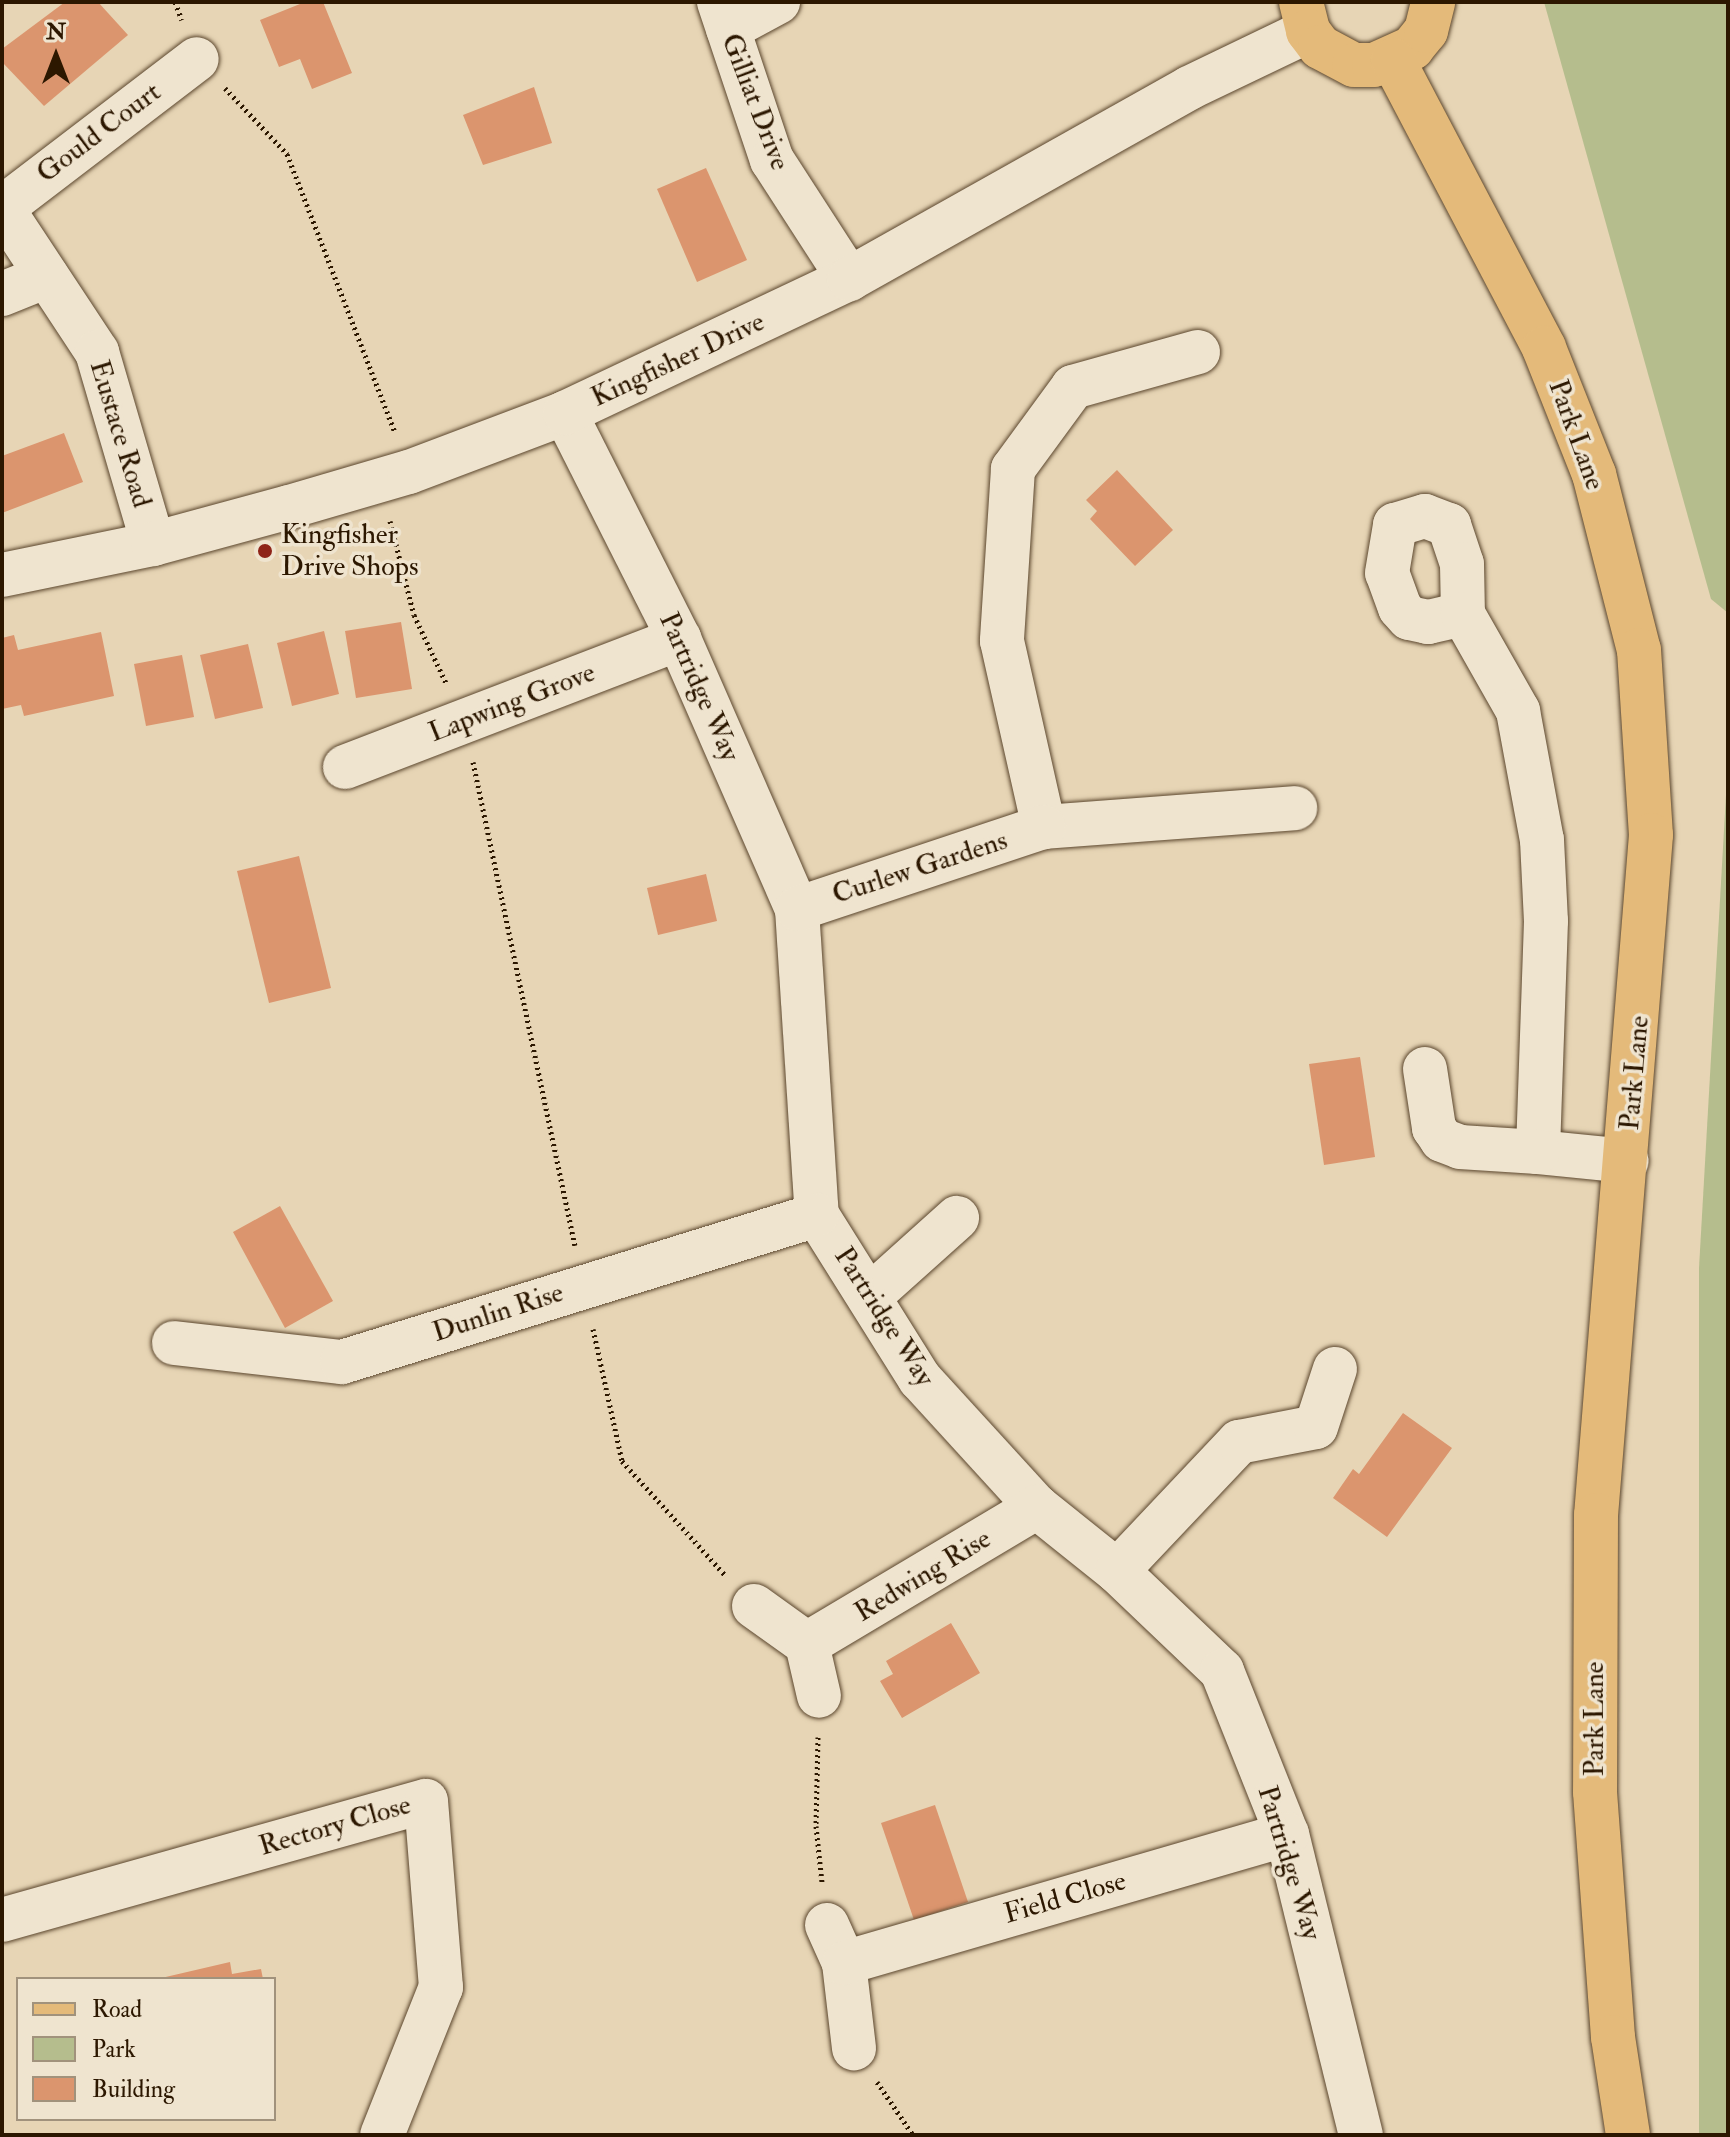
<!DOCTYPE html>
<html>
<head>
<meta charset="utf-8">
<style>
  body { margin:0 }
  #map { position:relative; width:1730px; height:2137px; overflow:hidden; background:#e7d5b5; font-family:"IM FELL Double Pica",serif }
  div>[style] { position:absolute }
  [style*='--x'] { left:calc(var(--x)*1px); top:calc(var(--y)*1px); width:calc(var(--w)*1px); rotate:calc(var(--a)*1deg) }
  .green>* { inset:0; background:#b5bd8d }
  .building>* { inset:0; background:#db956e }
  .path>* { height:5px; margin-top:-2.5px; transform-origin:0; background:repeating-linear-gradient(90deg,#2c1700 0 2px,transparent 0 6px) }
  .roads { filter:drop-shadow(0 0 2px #5b462d) drop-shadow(0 0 2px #5b462d) }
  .minor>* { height:44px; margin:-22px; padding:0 22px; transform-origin:22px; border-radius:22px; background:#efe4cf }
  .major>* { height:44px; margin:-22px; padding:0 22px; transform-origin:22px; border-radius:22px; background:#e4ba7a }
  .dots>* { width:22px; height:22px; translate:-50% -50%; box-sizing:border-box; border:4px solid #efe4cf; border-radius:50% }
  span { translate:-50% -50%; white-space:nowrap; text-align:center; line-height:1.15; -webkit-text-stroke:7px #efe4cf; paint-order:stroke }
  .street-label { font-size:28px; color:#2c1700 }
  .poi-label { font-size:28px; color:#2c1700 }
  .left { translate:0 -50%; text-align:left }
  .frame { position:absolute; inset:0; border:4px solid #2c1700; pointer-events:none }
  .legend { position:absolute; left:16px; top:1977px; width:260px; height:144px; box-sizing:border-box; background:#efe4cf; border:2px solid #a1927c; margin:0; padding:10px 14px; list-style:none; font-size:24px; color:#2c1700 }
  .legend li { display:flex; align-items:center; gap:16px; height:40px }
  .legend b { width:40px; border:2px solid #a1927c }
  .north { position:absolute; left:16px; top:16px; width:80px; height:80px; -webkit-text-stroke:6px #efe4cf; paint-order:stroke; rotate:0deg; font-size:22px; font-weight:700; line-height:32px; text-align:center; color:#2c1700 }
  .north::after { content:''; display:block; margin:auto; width:28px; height:36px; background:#2c1700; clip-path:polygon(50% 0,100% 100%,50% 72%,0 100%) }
</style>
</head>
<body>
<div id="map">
  <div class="green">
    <i style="clip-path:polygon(1544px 2px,1728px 2px,1728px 613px,1711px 599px)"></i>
    <i style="clip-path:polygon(1728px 760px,1728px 2135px,1699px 2135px,1699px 1268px)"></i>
  </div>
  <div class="building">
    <i style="clip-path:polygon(65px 2px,98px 2px,128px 35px,44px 106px,2px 62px,2px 49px)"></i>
    <i style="clip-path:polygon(305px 2px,323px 2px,352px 73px,312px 89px,300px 59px,279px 67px,260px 20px)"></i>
    <i style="clip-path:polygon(534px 87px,552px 143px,483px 165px,463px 115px)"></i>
    <i style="clip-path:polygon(706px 168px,747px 260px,697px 282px,657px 189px)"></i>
    <i style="clip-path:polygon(64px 433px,83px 482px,2px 513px,2px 456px)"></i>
    <i style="clip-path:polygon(1117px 470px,1173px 530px,1135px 566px,1090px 519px,1097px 511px,1086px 500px)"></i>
    <i style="clip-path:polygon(401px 622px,412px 689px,356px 698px,345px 631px)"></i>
    <i style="clip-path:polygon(324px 631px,339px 694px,292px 706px,277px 643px)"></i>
    <i style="clip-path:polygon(101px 632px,114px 696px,24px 716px,21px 705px,2px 709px,2px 638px,14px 635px,18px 650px)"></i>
    <i style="clip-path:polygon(248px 644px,263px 708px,215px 719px,200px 655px)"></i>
    <i style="clip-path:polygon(182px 655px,194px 717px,146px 726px,134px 664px)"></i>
    <i style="clip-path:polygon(299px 856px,331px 988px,269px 1003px,237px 871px)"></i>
    <i style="clip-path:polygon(706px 874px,717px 921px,658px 935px,647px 888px)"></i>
    <i style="clip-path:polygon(1360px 1057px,1375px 1157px,1324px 1165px,1309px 1064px)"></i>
    <i style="clip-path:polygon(280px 1206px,333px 1301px,285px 1328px,233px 1232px)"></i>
    <i style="clip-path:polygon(1403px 1413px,1452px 1448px,1387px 1537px,1333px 1498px,1353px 1469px,1359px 1474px)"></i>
    <i style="clip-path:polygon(951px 1623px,980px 1673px,902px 1718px,880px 1681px,893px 1674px,886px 1661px)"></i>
    <i style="clip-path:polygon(935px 1805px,968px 1902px,914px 1920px,881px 1823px)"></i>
    <i style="clip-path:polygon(230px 1962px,232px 1974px,261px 1969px,263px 1979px,157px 1979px)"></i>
  </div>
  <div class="path">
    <i style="--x:175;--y:2;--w:19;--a:69"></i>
    <i style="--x:225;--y:88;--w:91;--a:46.8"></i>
    <i style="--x:287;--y:154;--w:299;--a:68.8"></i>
    <i style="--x:390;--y:521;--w:97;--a:75.7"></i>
    <i style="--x:414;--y:615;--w:77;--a:64.8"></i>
    <i style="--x:473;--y:762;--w:494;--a:78.1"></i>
    <i style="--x:593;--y:1329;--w:135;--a:77.6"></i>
    <i style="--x:622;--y:1461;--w:155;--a:47.9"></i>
    <i style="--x:818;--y:1737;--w:89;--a:91.3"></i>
    <i style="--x:816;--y:1826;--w:56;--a:83.9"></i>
    <i style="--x:877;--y:2082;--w:64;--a:55.8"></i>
  </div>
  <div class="roads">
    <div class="minor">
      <i style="--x:719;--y:2;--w:167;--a:71.5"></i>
      <i style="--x:772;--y:160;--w:142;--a:57.1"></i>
      <i style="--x:728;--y:29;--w:57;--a:-28.4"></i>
      <i style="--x:2;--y:208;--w:173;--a:56.6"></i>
      <i style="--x:97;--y:352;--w:200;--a:73.7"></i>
      <i style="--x:2;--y:208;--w:245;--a:-37.4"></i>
      <i style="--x:2;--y:294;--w:48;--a:-21.8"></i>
      <i style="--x:1198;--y:352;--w:130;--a:164.4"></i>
      <i style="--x:1073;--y:387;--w:102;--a:126.2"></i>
      <i style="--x:1013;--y:469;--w:172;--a:93.7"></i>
      <i style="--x:1002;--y:641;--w:191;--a:77.3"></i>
      <i style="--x:1044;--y:827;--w:252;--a:-4.3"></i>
      <i style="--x:565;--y:413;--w:253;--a:63.2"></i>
      <i style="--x:679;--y:639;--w:295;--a:66.4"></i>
      <i style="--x:797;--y:909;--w:307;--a:86.3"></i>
      <i style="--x:817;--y:1215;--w:194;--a:57.9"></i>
      <i style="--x:920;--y:1379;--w:173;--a:47.6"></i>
      <i style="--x:1037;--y:1507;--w:102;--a:38.7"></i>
      <i style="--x:1117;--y:1571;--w:145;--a:43.6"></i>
      <i style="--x:1222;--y:1671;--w:175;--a:68.3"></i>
      <i style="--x:1287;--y:1834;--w:310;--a:76.2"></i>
      <i style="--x:2;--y:575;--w:154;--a:-11.6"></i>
      <i style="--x:153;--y:544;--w:141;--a:-15.2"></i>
      <i style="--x:289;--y:507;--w:125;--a:-16.3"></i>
      <i style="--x:409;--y:472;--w:167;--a:-20.7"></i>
      <i style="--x:565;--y:413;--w:314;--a:-25.3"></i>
      <i style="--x:849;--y:279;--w:390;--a:-29.3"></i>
      <i style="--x:1189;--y:88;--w:132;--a:-25.6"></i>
      <i style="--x:1463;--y:614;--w:36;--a:167"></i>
      <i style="--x:1428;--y:622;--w:19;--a:-168"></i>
      <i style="--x:1409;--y:618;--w:13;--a:-132"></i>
      <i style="--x:1400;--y:608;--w:37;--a:-110"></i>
      <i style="--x:1387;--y:573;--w:49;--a:-80.5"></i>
      <i style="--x:1395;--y:525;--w:31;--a:-17"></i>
      <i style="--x:1425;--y:516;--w:26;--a:21"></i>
      <i style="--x:1449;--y:525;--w:41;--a:71.6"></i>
      <i style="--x:1462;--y:564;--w:50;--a:88.9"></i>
      <i style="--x:1463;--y:614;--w:112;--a:60.4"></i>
      <i style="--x:1518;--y:711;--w:131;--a:79.5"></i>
      <i style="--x:1542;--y:840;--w:81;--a:87.2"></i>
      <i style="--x:1546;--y:921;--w:231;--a:92"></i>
      <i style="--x:1538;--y:1152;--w:89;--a:5.8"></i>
      <i style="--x:345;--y:767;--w:358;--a:-21"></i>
      <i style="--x:797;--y:909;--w:260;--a:-18.4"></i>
      <i style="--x:1425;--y:1069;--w:60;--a:81.3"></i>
      <i style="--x:1434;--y:1128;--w:14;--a:56"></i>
      <i style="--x:1442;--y:1140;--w:19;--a:21"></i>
      <i style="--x:1460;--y:1147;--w:78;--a:3.7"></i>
      <i style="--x:870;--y:1296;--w:117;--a:-41.9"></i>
      <i style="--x:174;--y:1343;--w:169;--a:6.5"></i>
      <i style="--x:342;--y:1362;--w:497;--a:-17.2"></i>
      <i style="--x:1117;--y:1571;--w:178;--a:-46.6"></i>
      <i style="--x:1239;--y:1442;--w:78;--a:-11"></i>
      <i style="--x:1316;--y:1427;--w:61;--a:-71.9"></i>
      <i style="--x:754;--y:1606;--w:65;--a:35.6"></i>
      <i style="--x:807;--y:1644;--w:53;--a:77"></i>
      <i style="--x:807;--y:1644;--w:268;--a:-30.8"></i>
      <i style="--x:2;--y:1920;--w:440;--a:-15.7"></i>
      <i style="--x:426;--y:1801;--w:187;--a:85.4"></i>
      <i style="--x:441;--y:1987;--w:159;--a:111.7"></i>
      <i style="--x:827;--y:1925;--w:42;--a:65.9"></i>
      <i style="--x:844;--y:1963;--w:86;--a:83.3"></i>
      <i style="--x:844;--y:1963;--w:461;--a:-16.2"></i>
    </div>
    <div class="major">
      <i style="--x:1301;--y:2;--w:30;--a:76"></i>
      <i style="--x:1308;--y:31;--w:20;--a:53"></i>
      <i style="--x:1320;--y:47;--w:38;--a:28"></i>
      <i style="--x:1354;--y:65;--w:20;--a:0"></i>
      <i style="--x:1374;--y:65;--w:42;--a:-24.1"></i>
      <i style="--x:1412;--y:48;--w:22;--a:-51"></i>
      <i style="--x:1426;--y:31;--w:30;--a:-76"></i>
      <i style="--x:1393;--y:60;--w:325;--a:62.3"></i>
      <i style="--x:1544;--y:348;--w:136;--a:68.4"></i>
      <i style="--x:1594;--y:474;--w:182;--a:75.7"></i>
      <i style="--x:1639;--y:650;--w:185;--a:86.3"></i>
      <i style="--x:1651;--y:835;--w:682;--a:94.62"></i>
      <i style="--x:1596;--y:1515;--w:277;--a:90.2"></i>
      <i style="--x:1595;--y:1792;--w:246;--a:85.8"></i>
      <i style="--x:1613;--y:2037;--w:99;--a:81.3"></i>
    </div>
  </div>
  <div class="dots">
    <i style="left:265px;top:551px;background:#8f2418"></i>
  </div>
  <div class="street-label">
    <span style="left:755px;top:102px;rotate:69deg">Gilliat Drive</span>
    <span style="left:99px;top:133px;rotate:-37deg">Gould Court</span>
    <span style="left:678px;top:360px;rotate:-25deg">Kingfisher Drive</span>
    <span style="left:120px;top:434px;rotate:73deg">Eustace Road</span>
    <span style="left:1576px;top:435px;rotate:70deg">Park Lane</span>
    <span style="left:699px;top:687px;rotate:66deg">Partridge Way</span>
    <span style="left:512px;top:703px;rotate:-21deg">Lapwing Grove</span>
    <span style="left:920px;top:868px;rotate:-18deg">Curlew Gardens</span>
    <span style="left:1635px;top:1073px;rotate:-85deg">Park Lane</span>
    <span style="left:498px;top:1313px;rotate:-18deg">Dunlin Rise</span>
    <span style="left:884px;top:1317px;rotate:57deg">Partridge Way</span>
    <span style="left:923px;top:1576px;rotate:-31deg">Redwing Rise</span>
    <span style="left:1595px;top:1719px;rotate:-90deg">Park Lane</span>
    <span style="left:335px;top:1826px;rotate:-16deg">Rectory Close</span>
    <span style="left:1289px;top:1863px;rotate:73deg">Partridge Way</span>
    <span style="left:1065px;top:1898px;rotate:-16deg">Field Close</span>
  </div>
  <div class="poi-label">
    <span class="left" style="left:281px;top:551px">Kingfisher<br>Drive Shops</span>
  </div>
  <div class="frame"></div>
  <ul class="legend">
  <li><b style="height:10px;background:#e4ba7a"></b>Road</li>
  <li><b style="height:22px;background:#b5bd8d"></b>Park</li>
  <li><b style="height:22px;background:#db956e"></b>Building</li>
  </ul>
  <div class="north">N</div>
</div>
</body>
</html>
